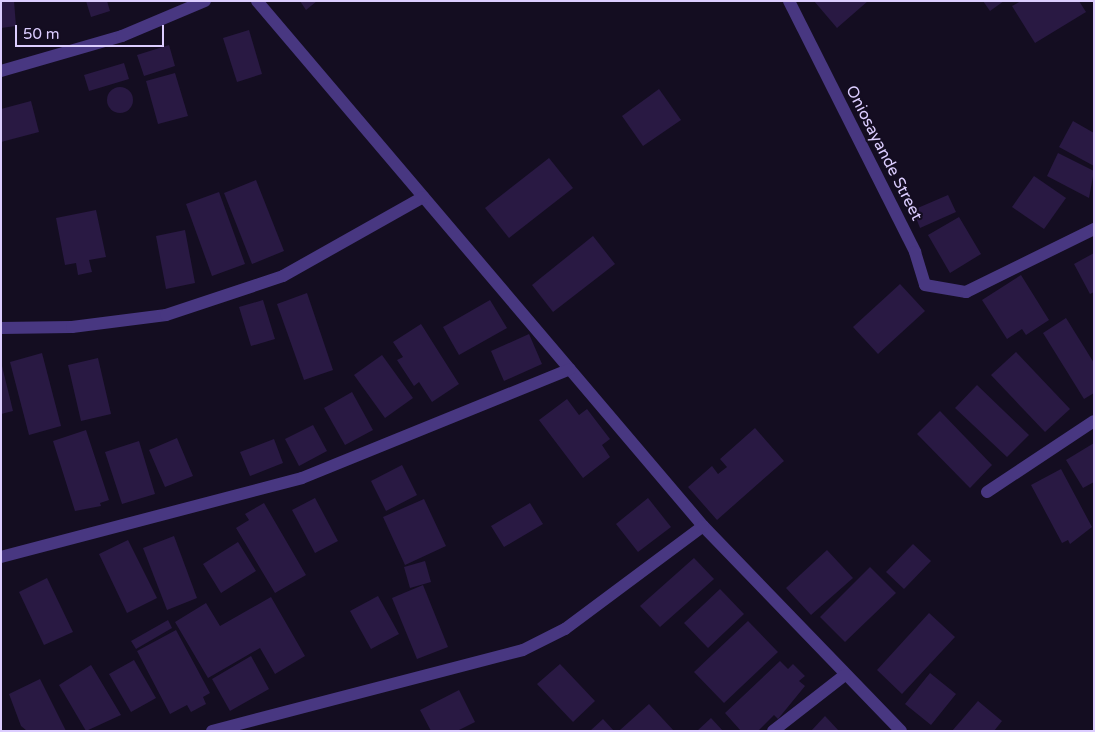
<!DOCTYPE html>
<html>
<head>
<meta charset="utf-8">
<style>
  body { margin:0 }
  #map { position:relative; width:1095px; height:732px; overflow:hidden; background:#140d21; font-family:"Varela Round",sans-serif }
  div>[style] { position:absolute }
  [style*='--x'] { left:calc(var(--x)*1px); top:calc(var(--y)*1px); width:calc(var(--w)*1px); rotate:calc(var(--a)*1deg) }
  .building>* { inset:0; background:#291943 }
  .round { border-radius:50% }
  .minor>* { height:12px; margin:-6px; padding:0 6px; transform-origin:6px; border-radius:6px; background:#483781 }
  span { translate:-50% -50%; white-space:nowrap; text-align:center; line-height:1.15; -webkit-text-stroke:4.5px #140d21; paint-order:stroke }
  .street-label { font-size:16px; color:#dccdff }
  .frame { position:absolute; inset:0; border:2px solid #dccdff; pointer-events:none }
  .scale { position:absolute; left:15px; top:25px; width:149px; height:22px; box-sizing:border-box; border:2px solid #dccdff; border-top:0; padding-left:6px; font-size:15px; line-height:18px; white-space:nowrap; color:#dccdff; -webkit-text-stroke:4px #140d21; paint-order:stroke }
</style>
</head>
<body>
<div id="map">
  <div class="building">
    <i style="clip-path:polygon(1px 1px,14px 1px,16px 26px,1px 28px)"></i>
    <i style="clip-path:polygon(86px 1px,107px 1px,110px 11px,91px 17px)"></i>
    <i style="clip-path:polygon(300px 1px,317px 1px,306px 10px)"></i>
    <i style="clip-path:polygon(814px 1px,868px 1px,837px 28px)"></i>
    <i style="clip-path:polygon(983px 1px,1004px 1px,990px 11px)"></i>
    <i style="clip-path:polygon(1021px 1px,1079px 1px,1086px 12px,1035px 43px,1012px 6px)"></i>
    <i style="clip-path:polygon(249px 30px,262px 74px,237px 82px,223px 38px)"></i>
    <i style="clip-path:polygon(169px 45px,175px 66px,144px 76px,137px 55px)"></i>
    <i style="clip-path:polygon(124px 63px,129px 79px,89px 91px,84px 75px)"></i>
    <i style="clip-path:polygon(175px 73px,188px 116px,158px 124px,146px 81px)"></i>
    <i class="round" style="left:107px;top:87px;width:26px;height:26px"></i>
    <i style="clip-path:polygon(659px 89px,681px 120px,643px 146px,622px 116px)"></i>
    <i style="clip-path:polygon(31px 101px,39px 132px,1px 142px,1px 109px)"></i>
    <i style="clip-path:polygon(1073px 121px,1094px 133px,1094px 166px,1059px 147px)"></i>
    <i style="clip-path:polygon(1058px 153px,1094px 171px,1089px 198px,1047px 176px)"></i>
    <i style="clip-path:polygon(549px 158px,573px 188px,509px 238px,485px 208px)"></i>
    <i style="clip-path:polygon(1034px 176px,1066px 198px,1044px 229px,1012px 207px)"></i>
    <i style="clip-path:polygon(256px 180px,284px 251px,252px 264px,224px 193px)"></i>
    <i style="clip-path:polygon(219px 192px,245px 264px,212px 276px,186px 204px)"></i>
    <i style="clip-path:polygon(948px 195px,956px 212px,920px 228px,913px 210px)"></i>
    <i style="clip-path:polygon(96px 210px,106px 257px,89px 260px,92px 272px,78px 275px,76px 263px,65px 265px,56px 218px)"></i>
    <i style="clip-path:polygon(959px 217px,981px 254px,950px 273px,928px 235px)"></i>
    <i style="clip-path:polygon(185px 230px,195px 283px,166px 289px,156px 236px)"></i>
    <i style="clip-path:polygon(593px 236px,615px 264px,553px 312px,532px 285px)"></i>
    <i style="clip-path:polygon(1094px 253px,1094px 292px,1090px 294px,1074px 264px)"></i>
    <i style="clip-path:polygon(1021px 275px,1049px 320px,1026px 335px,1022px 329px,1007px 339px,982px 300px)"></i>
    <i style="clip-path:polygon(900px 284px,925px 311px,878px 354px,853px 327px)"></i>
    <i style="clip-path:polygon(307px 293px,333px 370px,304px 380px,277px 304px)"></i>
    <i style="clip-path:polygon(263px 300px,275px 339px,251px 346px,239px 307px)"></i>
    <i style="clip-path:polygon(490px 300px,507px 328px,459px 355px,443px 327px)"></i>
    <i style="clip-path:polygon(1066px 318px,1094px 363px,1094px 393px,1084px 399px,1043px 333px)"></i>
    <i style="clip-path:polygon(421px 324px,459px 384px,432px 402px,419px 382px,414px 386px,397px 360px,403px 357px,393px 342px)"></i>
    <i style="clip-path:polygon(529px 334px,542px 364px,504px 381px,491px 351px)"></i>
    <i style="clip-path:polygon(1016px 352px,1070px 409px,1045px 432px,991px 375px)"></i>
    <i style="clip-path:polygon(42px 353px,61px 426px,29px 435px,10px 362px)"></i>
    <i style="clip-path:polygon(382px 355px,413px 398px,385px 418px,354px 375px)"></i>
    <i style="clip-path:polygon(98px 358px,111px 414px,81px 421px,68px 365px)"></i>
    <i style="clip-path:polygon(1px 362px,13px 411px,1px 414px)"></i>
    <i style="clip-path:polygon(977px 385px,1029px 435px,1007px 457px,955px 408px)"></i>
    <i style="clip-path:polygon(352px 392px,373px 430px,345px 445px,324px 408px)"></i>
    <i style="clip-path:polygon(567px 399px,579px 415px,587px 409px,610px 439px,602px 445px,610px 457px,583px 478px,539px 420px)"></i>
    <i style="clip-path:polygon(940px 411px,992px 465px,970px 488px,917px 434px)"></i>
    <i style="clip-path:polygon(313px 425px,327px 451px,299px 466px,285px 439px)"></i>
    <i style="clip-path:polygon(755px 428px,784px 461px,717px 520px,688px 487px,712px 466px,718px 474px,727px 467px,720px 459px)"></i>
    <i style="clip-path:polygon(86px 430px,109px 500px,100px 503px,101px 506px,75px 511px,53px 441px)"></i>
    <i style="clip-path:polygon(177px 438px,193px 476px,165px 487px,149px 450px)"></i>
    <i style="clip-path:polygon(274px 439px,283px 463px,250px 476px,240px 452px)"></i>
    <i style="clip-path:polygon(139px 441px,155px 494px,122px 504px,105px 452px)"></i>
    <i style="clip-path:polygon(1094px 443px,1094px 482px,1083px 488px,1066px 460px)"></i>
    <i style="clip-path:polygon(402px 465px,417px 495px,386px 511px,371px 481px)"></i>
    <i style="clip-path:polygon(1061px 469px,1092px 527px,1070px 544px,1068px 540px,1062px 543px,1031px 485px)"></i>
    <i style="clip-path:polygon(315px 498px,338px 541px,315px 553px,292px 510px)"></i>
    <i style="clip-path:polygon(648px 498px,671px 527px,638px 552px,616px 524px)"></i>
    <i style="clip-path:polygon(424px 499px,446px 546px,405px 565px,383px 517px)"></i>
    <i style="clip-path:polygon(264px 503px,306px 575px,275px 593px,236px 528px,249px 520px,245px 514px)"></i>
    <i style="clip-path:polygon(530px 503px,543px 524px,504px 547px,491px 526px)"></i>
    <i style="clip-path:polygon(174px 536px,197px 598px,167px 610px,143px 548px)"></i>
    <i style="clip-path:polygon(128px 540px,157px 598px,127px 613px,99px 554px)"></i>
    <i style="clip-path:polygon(238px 542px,256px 571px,221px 593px,203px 564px)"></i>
    <i style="clip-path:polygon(913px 544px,931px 561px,904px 589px,886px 572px)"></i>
    <i style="clip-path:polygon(827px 550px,853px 578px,811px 615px,786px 588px)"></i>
    <i style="clip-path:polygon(694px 558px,714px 579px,660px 627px,640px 606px)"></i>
    <i style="clip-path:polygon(425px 561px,431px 582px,410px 588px,404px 567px)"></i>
    <i style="clip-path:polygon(870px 567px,896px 593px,845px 642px,820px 617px)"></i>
    <i style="clip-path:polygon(47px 578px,73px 632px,44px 645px,19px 592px)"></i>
    <i style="clip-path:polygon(423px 585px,448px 647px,417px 659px,392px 598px)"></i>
    <i style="clip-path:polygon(720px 589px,744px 614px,708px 648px,684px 623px)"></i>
    <i style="clip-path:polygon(378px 596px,399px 634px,371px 649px,350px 611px)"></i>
    <i style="clip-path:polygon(271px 597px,305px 656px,275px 674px,260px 648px,208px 678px,175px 622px,206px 603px,220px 626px)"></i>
    <i style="clip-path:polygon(929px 613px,955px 637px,902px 694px,877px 670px)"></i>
    <i style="clip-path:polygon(168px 620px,172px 628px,136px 649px,131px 641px)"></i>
    <i style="clip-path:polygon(748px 621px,778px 652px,724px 703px,694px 672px)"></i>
    <i style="clip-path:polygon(176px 630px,210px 693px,203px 697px,206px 704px,191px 712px,187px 705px,170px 714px,137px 651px)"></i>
    <i style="clip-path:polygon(251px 656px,269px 689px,230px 711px,212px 679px)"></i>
    <i style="clip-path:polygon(134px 660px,156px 698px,131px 712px,109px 674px)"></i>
    <i style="clip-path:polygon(780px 661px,788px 669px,793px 664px,805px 676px,799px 681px,805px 686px,778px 719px,774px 715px,758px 731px,741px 731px,725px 713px)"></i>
    <i style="clip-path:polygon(560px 664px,595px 701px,573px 722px,537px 684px)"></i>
    <i style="clip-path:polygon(91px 665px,121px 715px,86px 731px,59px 685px)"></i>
    <i style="clip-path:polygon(930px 673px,956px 694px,931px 725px,905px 704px)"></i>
    <i style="clip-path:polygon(40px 679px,66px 731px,27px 731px,21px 726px,9px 694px)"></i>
    <i style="clip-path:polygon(459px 690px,475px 722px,457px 731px,431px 731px,420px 710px)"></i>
    <i style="clip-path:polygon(978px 701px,1002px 721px,994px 731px,952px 731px)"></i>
    <i style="clip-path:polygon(649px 704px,674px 731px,622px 731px,620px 730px)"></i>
    <i style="clip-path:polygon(825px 716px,839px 731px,811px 731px)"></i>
    <i style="clip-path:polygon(711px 718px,723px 731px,697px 731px)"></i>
    <i style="clip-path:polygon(603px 719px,614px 731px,590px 731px)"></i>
  </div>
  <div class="minor">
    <i style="--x:257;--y:1;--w:689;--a:49.65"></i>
    <i style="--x:703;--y:526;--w:285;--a:46"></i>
    <i style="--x:789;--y:1;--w:281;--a:63.3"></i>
    <i style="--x:915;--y:252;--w:34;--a:73"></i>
    <i style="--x:925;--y:285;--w:42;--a:9.7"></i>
    <i style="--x:966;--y:292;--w:143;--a:-26.2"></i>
    <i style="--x:1;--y:71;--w:126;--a:-16.1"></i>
    <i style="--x:122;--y:36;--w:90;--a:-22.9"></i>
    <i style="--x:1;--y:328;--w:71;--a:-0.8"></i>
    <i style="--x:72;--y:327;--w:95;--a:-7.3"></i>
    <i style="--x:166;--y:315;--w:123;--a:-18.4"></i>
    <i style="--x:283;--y:276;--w:161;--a:-29.4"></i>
    <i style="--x:987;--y:492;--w:128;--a:-33.6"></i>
    <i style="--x:1;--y:557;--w:311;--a:-14.7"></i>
    <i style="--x:302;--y:478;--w:289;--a:-22.1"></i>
    <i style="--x:212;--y:731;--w:321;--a:-14.6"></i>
    <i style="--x:523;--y:650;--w:47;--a:-26.6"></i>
    <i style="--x:565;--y:629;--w:172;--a:-36.7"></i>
    <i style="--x:773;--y:731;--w:91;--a:-37.9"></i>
  </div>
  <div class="street-label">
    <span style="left:884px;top:153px;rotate:63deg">Oniosayande Street</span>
  </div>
  <div class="frame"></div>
  <div class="scale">50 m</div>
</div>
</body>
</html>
